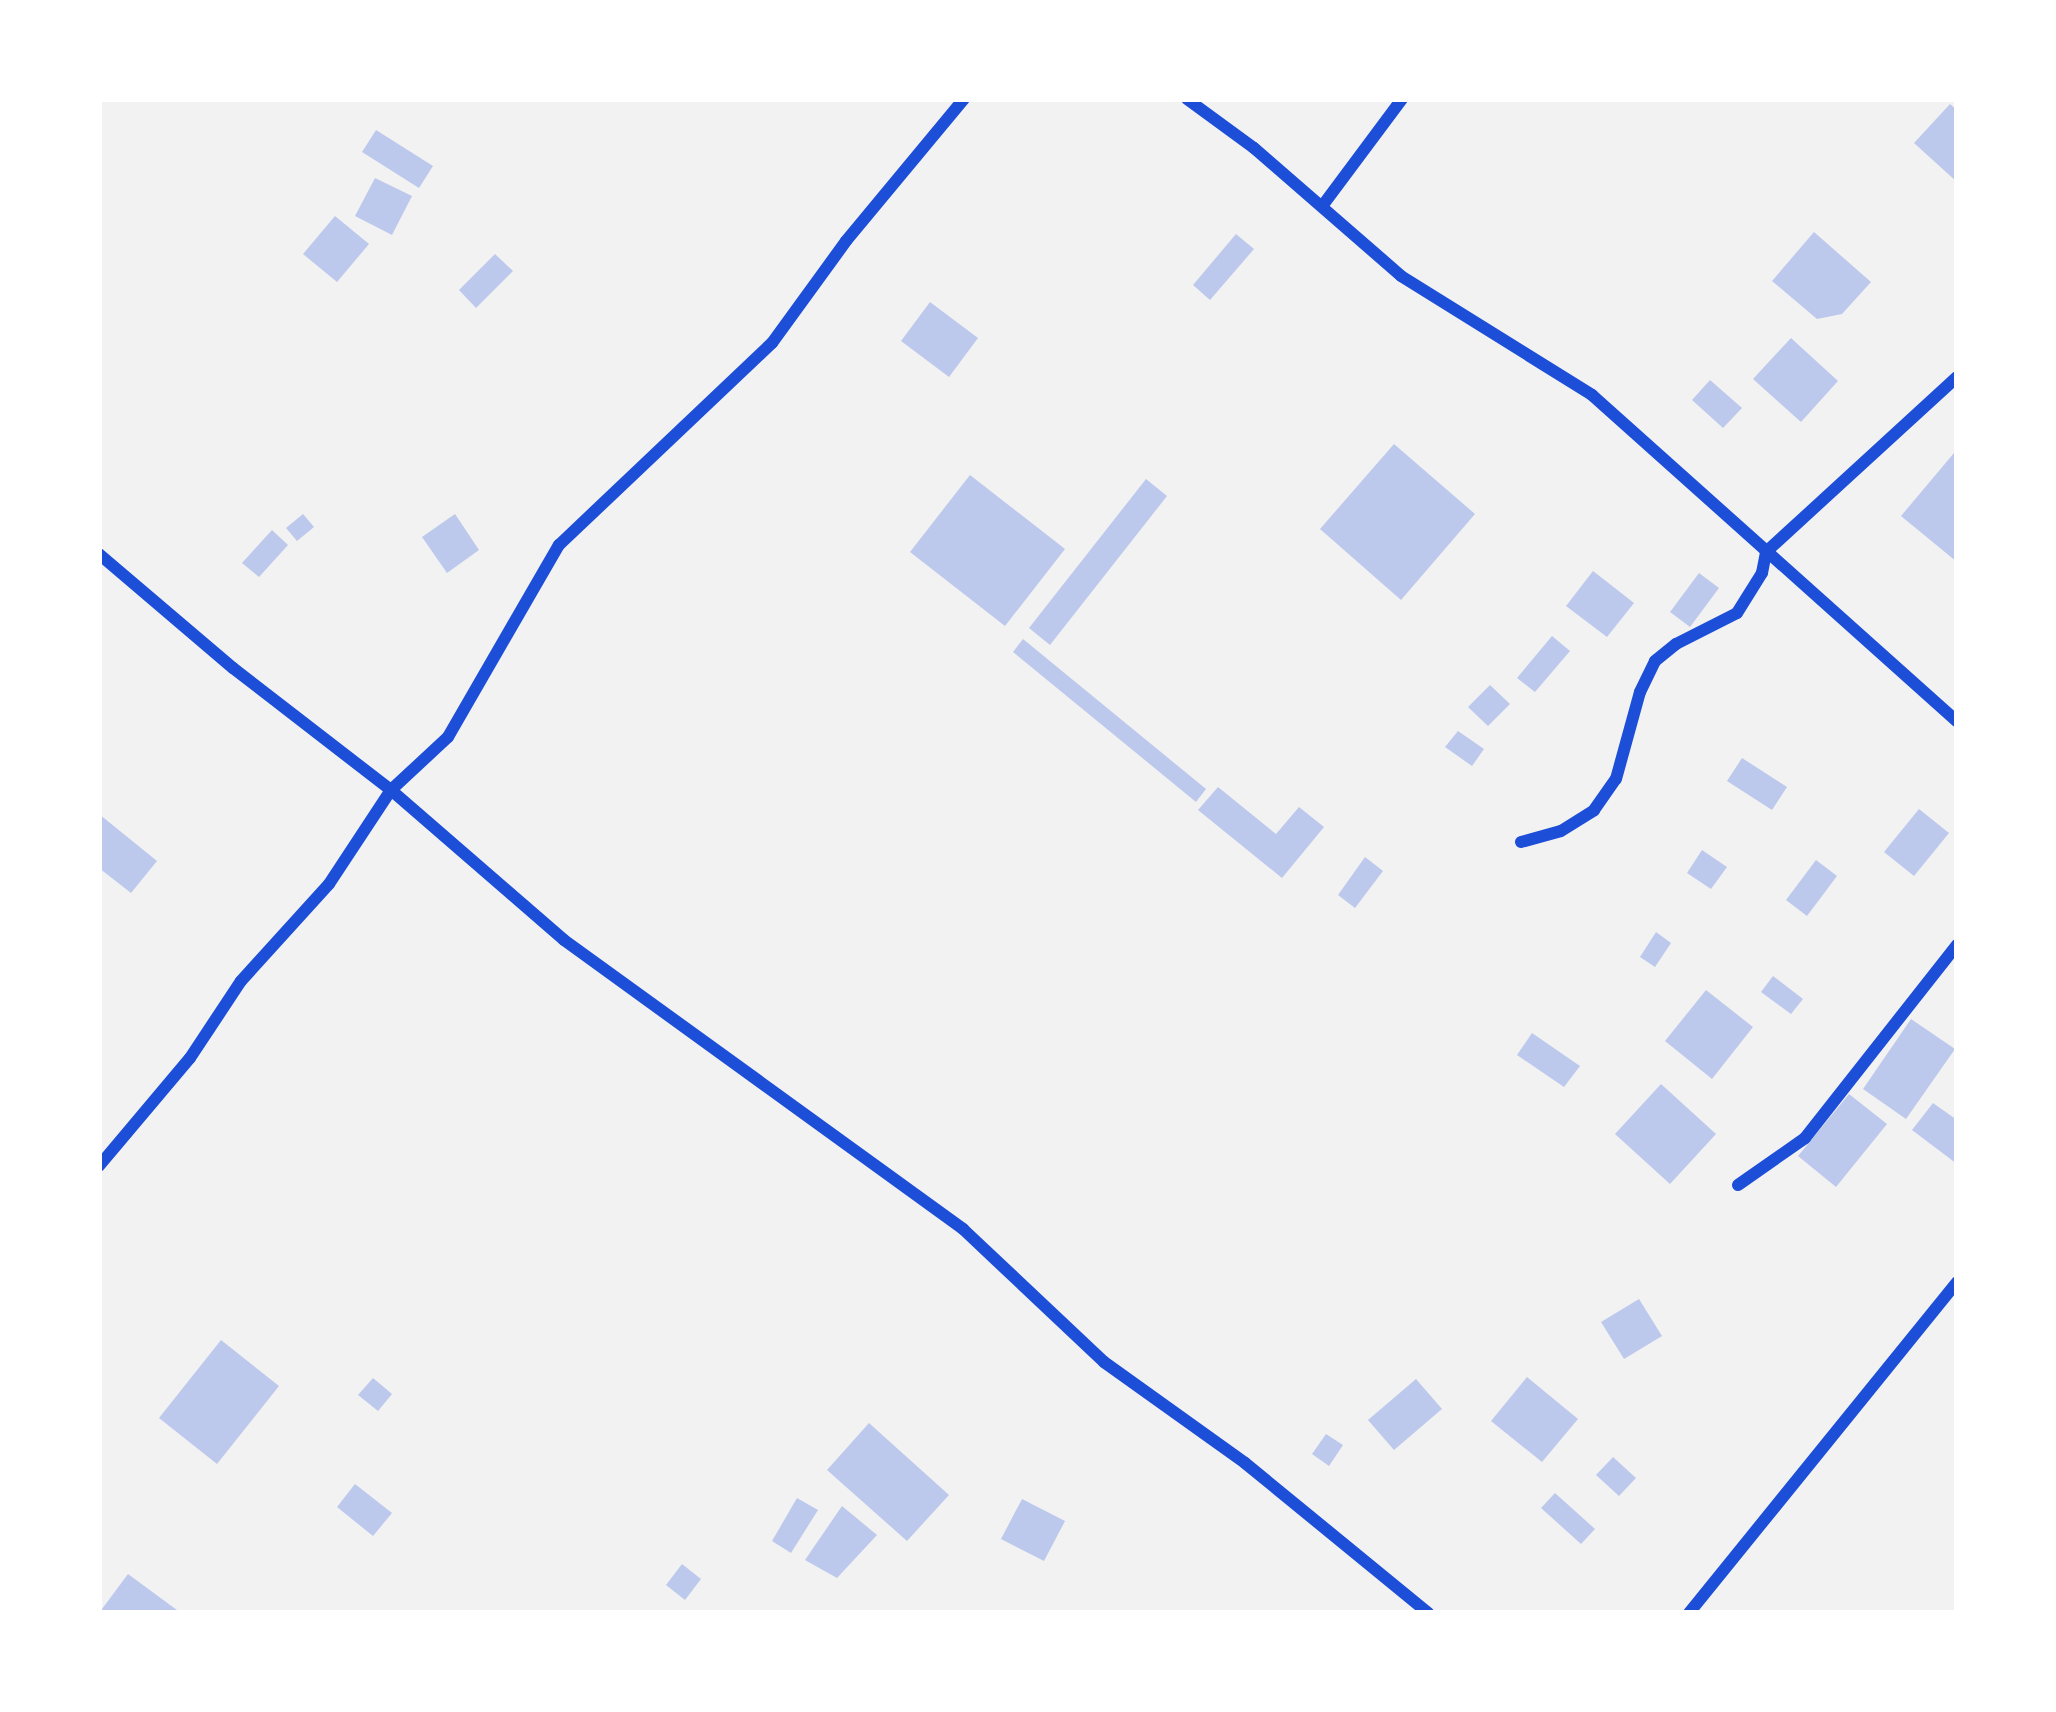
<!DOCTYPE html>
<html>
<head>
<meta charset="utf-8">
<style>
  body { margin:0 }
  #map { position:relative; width:2056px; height:1712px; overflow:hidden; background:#f2f2f2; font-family:Arial,sans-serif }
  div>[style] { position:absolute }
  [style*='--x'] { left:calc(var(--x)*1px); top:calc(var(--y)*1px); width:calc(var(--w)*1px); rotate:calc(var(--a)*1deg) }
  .building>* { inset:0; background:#bdc9ec }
  .minor>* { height:12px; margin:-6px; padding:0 6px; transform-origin:6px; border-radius:6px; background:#1d4ed8 }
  span { translate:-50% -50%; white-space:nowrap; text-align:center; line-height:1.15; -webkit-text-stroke:9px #fff; paint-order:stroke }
  .frame { position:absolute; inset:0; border:102px solid #fff; pointer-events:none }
</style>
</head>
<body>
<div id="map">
  <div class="building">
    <i style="clip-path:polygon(1950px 104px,1957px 110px,1957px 182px,1914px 143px)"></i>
    <i style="clip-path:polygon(376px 130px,433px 166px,419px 188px,362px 152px)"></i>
    <i style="clip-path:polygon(375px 178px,412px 196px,392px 235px,355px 216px)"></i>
    <i style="clip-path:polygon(335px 216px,369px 244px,337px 282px,303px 254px)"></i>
    <i style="clip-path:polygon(1814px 232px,1871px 282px,1842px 314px,1817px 319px,1772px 281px)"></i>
    <i style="clip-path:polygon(1236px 234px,1254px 249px,1210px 300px,1193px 285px)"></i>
    <i style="clip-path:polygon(495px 254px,513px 271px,476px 308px,459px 290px)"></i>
    <i style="clip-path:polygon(930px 302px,978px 338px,949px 377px,901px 341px)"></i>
    <i style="clip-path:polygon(1791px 338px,1838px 381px,1801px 422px,1753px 379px)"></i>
    <i style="clip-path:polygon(1710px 380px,1742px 408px,1723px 428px,1692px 400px)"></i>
    <i style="clip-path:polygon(1394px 444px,1475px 514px,1401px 600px,1320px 529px)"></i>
    <i style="clip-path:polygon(1954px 453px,1957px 456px,1957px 562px,1901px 516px)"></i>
    <i style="clip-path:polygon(970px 475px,1065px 549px,1005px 626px,910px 552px)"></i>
    <i style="clip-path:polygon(1146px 479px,1167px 496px,1050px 645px,1029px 628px)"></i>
    <i style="clip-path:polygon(303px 514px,314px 527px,297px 541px,286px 528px)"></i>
    <i style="clip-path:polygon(455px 514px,479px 550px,447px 573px,422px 537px)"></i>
    <i style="clip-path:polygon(272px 530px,288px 545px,259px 577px,242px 563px)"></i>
    <i style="clip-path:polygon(1593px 571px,1634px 603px,1607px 637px,1566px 606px)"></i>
    <i style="clip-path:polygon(1699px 573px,1719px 588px,1690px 627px,1670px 612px)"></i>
    <i style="clip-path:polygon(1552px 636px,1570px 651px,1535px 692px,1517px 678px)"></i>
    <i style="clip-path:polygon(1023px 639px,1206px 789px,1196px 802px,1013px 652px)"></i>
    <i style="clip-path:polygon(1490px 685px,1510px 704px,1488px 726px,1468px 707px)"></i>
    <i style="clip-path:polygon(1458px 731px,1484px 749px,1472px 766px,1445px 747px)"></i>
    <i style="clip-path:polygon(1742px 758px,1787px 787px,1772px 810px,1727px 781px)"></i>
    <i style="clip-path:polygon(1218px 787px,1276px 834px,1299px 807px,1324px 827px,1282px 878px,1198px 810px)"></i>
    <i style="clip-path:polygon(1919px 809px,1949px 833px,1914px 876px,1884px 852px)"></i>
    <i style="clip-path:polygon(99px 814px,157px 861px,131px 893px,99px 868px)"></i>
    <i style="clip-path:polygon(1702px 850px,1727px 867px,1711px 889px,1687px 873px)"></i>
    <i style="clip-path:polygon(1365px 857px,1383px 871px,1355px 908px,1338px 895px)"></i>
    <i style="clip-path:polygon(1816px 860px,1837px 876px,1807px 916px,1786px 900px)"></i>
    <i style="clip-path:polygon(1656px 932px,1671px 943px,1655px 967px,1640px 957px)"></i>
    <i style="clip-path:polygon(1773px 976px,1803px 999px,1791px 1014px,1761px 992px)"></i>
    <i style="clip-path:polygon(1706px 990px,1753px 1027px,1712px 1079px,1665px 1041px)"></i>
    <i style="clip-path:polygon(1911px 1019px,1955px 1049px,1906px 1119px,1863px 1089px)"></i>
    <i style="clip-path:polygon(1532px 1033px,1580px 1066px,1564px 1087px,1517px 1055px)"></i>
    <i style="clip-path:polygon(1661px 1084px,1716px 1134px,1670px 1184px,1615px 1134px)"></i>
    <i style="clip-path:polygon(1849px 1094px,1887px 1124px,1836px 1187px,1798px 1156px)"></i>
    <i style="clip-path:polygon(1933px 1103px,1957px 1120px,1957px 1164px,1912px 1130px)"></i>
    <i style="clip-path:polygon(1639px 1299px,1662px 1336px,1624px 1359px,1601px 1322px)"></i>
    <i style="clip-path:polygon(221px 1340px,279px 1386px,217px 1464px,159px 1418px)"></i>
    <i style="clip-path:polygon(1527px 1377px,1578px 1419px,1542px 1462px,1491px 1421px)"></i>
    <i style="clip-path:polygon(373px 1378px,392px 1394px,378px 1411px,358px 1395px)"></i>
    <i style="clip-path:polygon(1416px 1379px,1442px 1409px,1394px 1450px,1368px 1420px)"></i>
    <i style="clip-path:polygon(869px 1423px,949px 1495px,907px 1541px,827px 1470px)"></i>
    <i style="clip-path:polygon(1326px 1434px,1343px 1445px,1329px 1466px,1312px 1454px)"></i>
    <i style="clip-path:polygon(1613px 1457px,1636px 1478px,1619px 1496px,1596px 1475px)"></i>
    <i style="clip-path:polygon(355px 1484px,392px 1513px,373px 1536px,337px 1507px)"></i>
    <i style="clip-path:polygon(1555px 1493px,1595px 1529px,1581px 1544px,1541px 1508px)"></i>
    <i style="clip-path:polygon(797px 1498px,818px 1510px,791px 1553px,772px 1541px)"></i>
    <i style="clip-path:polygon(1022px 1499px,1065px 1521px,1044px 1561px,1001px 1539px)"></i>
    <i style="clip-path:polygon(842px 1506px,877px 1535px,837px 1578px,805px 1560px)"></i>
    <i style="clip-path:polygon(682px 1564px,701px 1579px,685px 1600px,666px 1585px)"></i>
    <i style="clip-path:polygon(128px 1574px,181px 1613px,99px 1613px)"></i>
  </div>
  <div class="minor">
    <i style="--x:1187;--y:99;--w:83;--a:36.2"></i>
    <i style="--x:1254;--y:148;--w:195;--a:41"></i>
    <i style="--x:1401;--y:276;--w:225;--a:31.9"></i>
    <i style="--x:1592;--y:395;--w:489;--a:41.8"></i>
    <i style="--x:1323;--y:205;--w:132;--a:-53.3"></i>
    <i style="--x:99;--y:554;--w:176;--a:40.4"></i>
    <i style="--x:233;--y:668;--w:200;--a:37.7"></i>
    <i style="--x:391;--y:790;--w:229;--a:40.9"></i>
    <i style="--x:564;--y:940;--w:493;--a:35.9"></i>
    <i style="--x:963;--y:1229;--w:194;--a:43.3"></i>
    <i style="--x:1104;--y:1362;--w:173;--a:35.6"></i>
    <i style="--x:1245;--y:1463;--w:237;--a:39.3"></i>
    <i style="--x:1521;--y:842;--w:41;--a:-15.4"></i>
    <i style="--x:1561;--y:831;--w:39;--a:-32"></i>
    <i style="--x:1594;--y:810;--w:38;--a:-55"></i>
    <i style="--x:1616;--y:779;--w:90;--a:-74.6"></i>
    <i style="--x:1640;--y:692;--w:34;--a:-64"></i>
    <i style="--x:1655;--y:661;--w:27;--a:-39"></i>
    <i style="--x:1676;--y:644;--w:68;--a:-26.9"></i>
    <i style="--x:1737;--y:613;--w:47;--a:-58"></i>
    <i style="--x:1762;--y:573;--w:21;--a:-79"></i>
    <i style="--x:1766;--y:552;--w:259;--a:-42.5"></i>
    <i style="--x:99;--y:1166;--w:141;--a:-49.9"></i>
    <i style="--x:190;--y:1058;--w:92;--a:-56.5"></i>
    <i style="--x:241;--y:981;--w:131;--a:-47.8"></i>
    <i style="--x:329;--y:884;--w:113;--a:-56.6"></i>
    <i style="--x:391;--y:790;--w:78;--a:-42.9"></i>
    <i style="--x:448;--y:737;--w:222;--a:-60"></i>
    <i style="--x:559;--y:545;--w:294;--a:-43.5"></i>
    <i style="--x:772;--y:343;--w:126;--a:-54"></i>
    <i style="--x:846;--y:241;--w:185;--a:-50.3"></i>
    <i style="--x:1738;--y:1185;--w:82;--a:-35"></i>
    <i style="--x:1805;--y:1138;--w:246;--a:-51.8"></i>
    <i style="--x:1689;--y:1613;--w:426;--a:-51"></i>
  </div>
  <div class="frame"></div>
</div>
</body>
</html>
